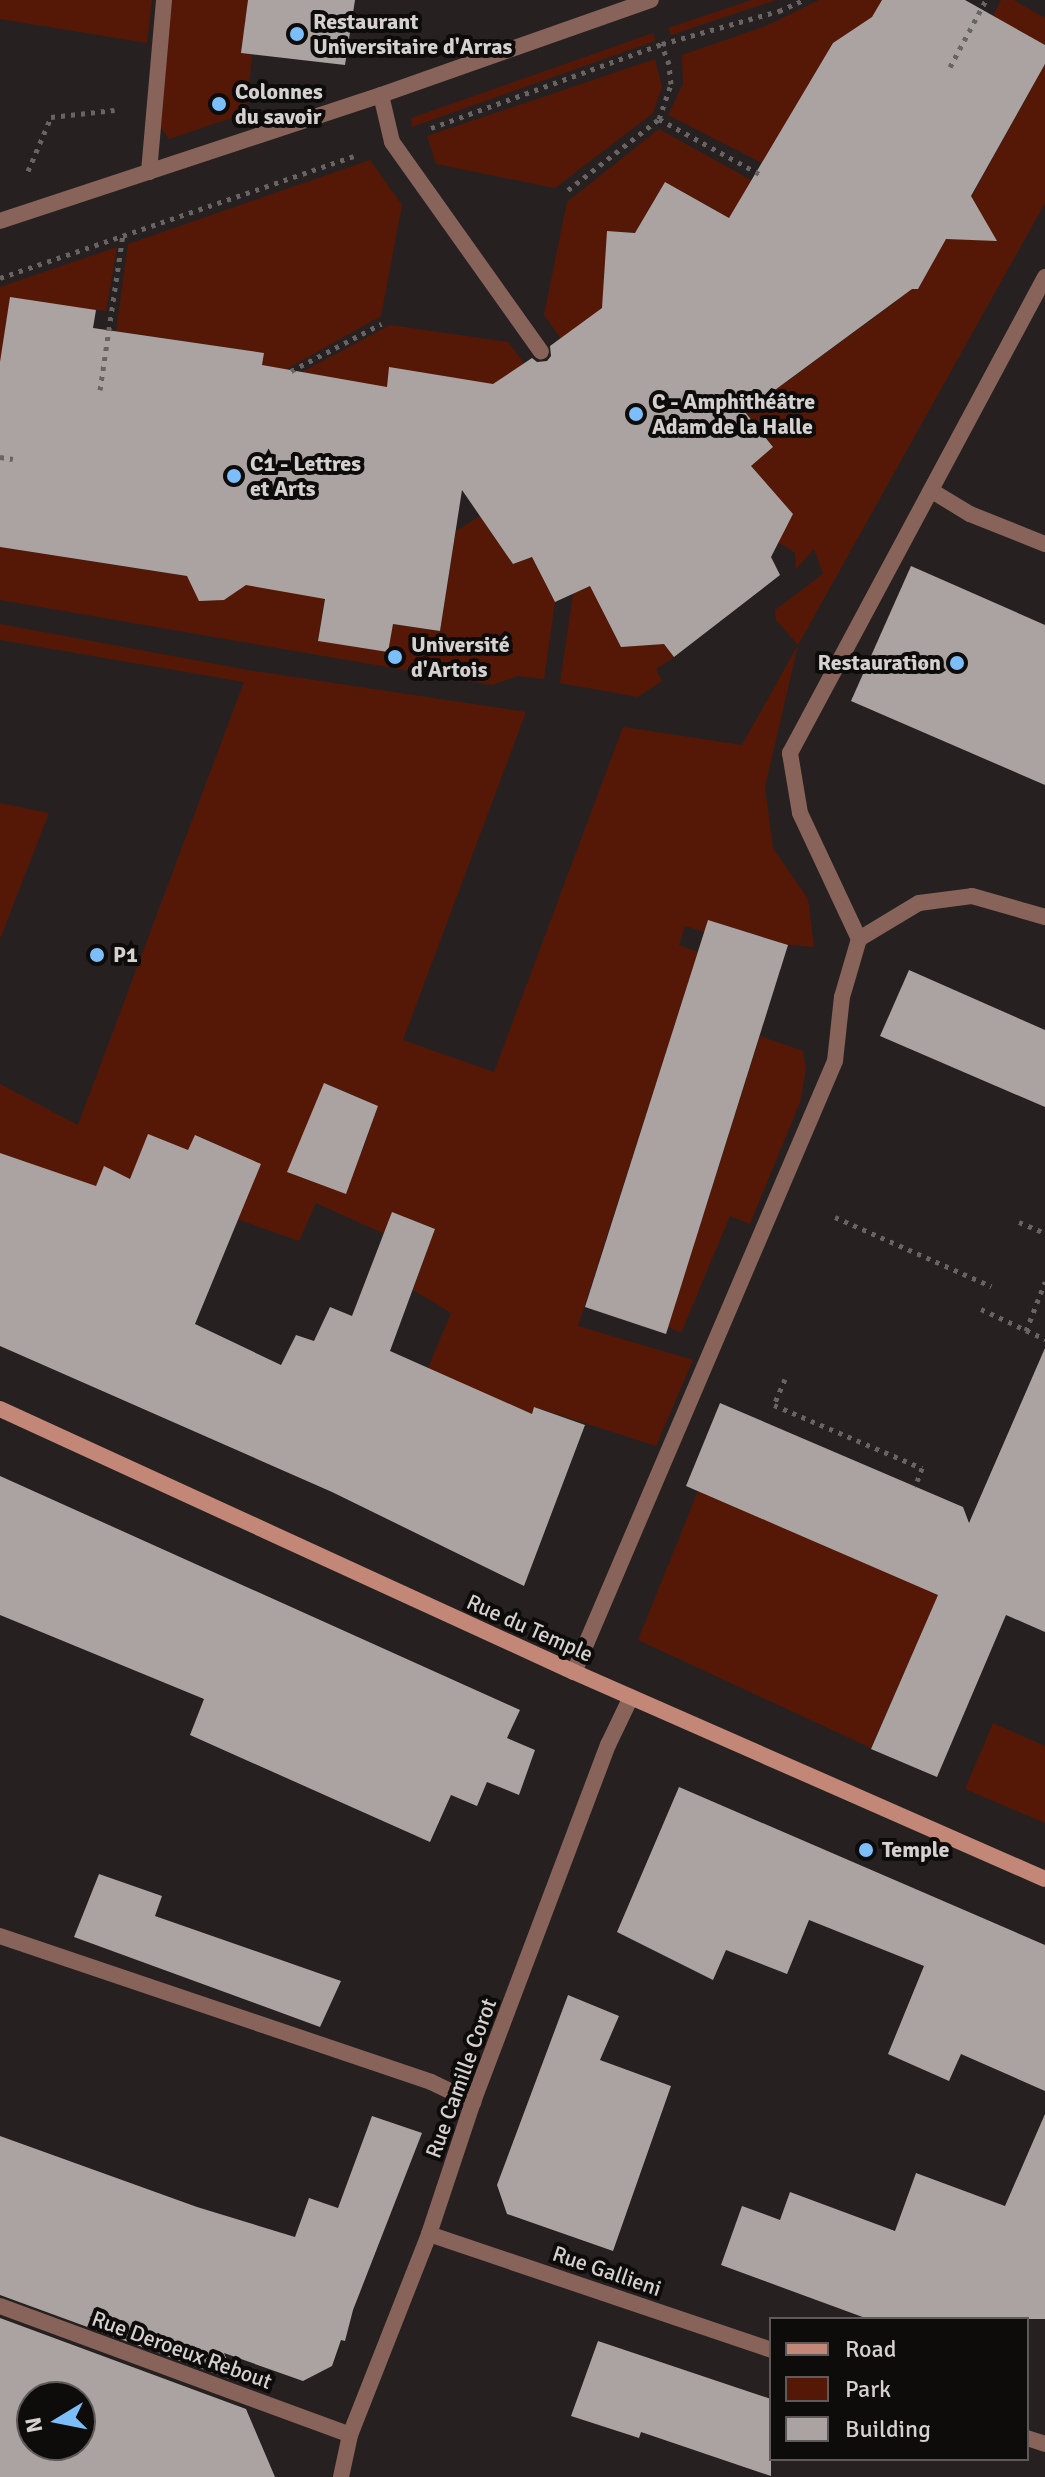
<!DOCTYPE html>
<html>
<head>
<meta charset="utf-8">
<style>
  body { margin:0 }
  #map { position:relative; width:1045px; height:2477px; overflow:hidden; background:#262120; font-family:Signika,sans-serif }
  div>[style] { position:absolute }
  [style*='--x'] { left:calc(var(--x)*1px); top:calc(var(--y)*1px); width:calc(var(--w)*1px); rotate:calc(var(--a)*1deg) }
  .green>* { inset:0; background:#551806 }
  .building>* { inset:0; background:#aaa3a1 }
  .path>* { height:5px; margin-top:-2.5px; transform-origin:0; background:repeating-linear-gradient(90deg,#686463 0 4px,transparent 0 10px) }
  .lane>* { height:16px; margin:-8px; padding:0 8px; transform-origin:8px; border-radius:8px; background:#886359 }
  .street>* { height:16px; margin:-8px; padding:0 8px; transform-origin:8px; border-radius:8px; background:#886359 }
  .secondary>* { height:16px; margin:-8px; padding:0 8px; transform-origin:8px; border-radius:8px; background:#c28777 }
  .dots>* { width:22px; height:22px; translate:-50% -50%; box-sizing:border-box; border:4px solid #0e0b0b; border-radius:50% }
  span { translate:-50% -50%; white-space:nowrap; text-align:center; line-height:1.15; -webkit-text-stroke:8px #0e0b0b; paint-order:stroke }
  .poi-label { font-size:22px; color:#d5d1d0; font-weight:700 }
  .left { translate:0 -50%; text-align:left }
  .right { translate:-100% -50%; text-align:right }
  .street-label { font-size:22px; color:#d5d1d0 }
  .legend { position:absolute; left:769px; top:2317px; width:260px; height:144px; box-sizing:border-box; background:#0e0b0b; border:2px solid #5e5a5a; margin:0; padding:10px 14px; list-style:none; font-size:24px; color:#d5d1d0 }
  .legend li { display:flex; align-items:center; gap:16px; height:40px }
  .legend b { width:40px; border:2px solid #5e5a5a }
  .north { position:absolute; left:16px; top:2381px; width:80px; height:80px; box-sizing:border-box; background:#0e0b0b; border:2px solid #5e5a5a; border-radius:50%; rotate:260deg; font-size:22px; font-weight:700; line-height:32px; text-align:center; color:#d5d1d0 }
  .north::after { content:''; display:block; margin:auto; width:28px; height:36px; background:#7bbef9; clip-path:polygon(50% 0,100% 100%,50% 72%,0 100%) }
</style>
</head>
<body>
<div id="map">
  <div class="green">
    <i style="clip-path:polygon(0 0,152px 0,147px 43px,0 19px)"></i>
    <i style="clip-path:polygon(171px 0,248px 0,242px 53px,252px 55px,246px 113px,169px 139px,161px 128px)"></i>
    <i style="clip-path:polygon(751px 0,776px 0,671px 35px,668px 28px)"></i>
    <i style="clip-path:polygon(819px 0,882px 0,872px 17px,833px 43px,762px 163px,668px 115px,683px 84px,682px 55px,768px 25px)"></i>
    <i style="clip-path:polygon(1001px 0,1014px 0,1045px 18px,1045px 45px,993px 16px)"></i>
    <i style="clip-path:polygon(653px 33px,655px 41px,412px 127px,411px 118px)"></i>
    <i style="clip-path:polygon(655px 59px,662px 87px,653px 113px,555px 188px,436px 164px,427px 136px)"></i>
    <i style="clip-path:polygon(evenodd,1045px 64px,1045px 203px,798px 645px,765px 787px,773px 848px,808px 899px,814px 947px,788px 945px,708px 920px,705px 932px,685px 926px,679px 945px,698px 952px,578px 1326px,693px 1360px,656px 1446px,535px 1407px,528px 1424px,428px 1368px,451px 1313px,413px 1290px,435px 1229px,397px 1214px,389px 1236px,316px 1203px,299px 1241px,228px 1216px,254px 1161px,196px 1135px,188px 1150px,130px 1179px,104px 1167px,80px 1224px,60px 1174px,0 1153px,0 1084px,78px 1125px,244px 682px,0 640px,0 624px,248px 670px,526px 712px,403px 1040px,494px 1072px,623px 727px,742px 745px,798px 645px,776px 620px,775px 610px,823px 574px,814px 549px,796px 569px,795px 553px,778px 542px,793px 514px,751px 466px,773px 446px,741px 407px,789px 380px,898px 300px,856px 242px,948px 235px,981px 221px,977px 205px,969px 201px,1045px 64px,325px 1083px,378px 1106px,362px 1152px,339px 1144px,325px 1083px)"></i>
    <i style="clip-path:polygon(659px 129px,758px 184px,737px 222px,665px 182px,646px 214px,644px 233px,607px 231px,636px 303px,567px 347px,544px 315px,567px 202px)"></i>
    <i style="clip-path:polygon(370px 160px,402px 205px,381px 316px,285px 370px,261px 367px,264px 353px,116px 331px,128px 244px)"></i>
    <i style="clip-path:polygon(117px 247px,106px 311px,96px 310px,0 362px,0 287px)"></i>
    <i style="clip-path:polygon(390px 325px,508px 342px,532px 374px,508px 393px,386px 400px,302px 372px)"></i>
    <i style="clip-path:polygon(337px 515px,318px 641px,393px 624px,440px 631px,456px 531px,480px 516px,513px 564px,532px 557px,555px 602px,544px 679px,518px 676px,492px 685px,0 600px,0 547px,192px 577px,196px 595px,217px 601px)"></i>
    <i style="clip-path:polygon(590px 586px,666px 643px,674px 657px,656px 669px,662px 681px,638px 697px,560px 683px,573px 594px)"></i>
    <i style="clip-path:polygon(0 803px,49px 813px,0 939px)"></i>
    <i style="clip-path:polygon(760px 1036px,803px 1051px,806px 1069px,800px 1102px,750px 1224px,730px 1216px,681px 1333px,668px 1327px)"></i>
    <i style="clip-path:polygon(698px 1491px,939px 1593px,871px 1748px,638px 1640px)"></i>
    <i style="clip-path:polygon(993px 1723px,1045px 1746px,1045px 1823px,965px 1789px)"></i>
  </div>
  <div class="building">
    <i style="clip-path:polygon(248px 0,355px 0,345px 65px,241px 53px)"></i>
    <i style="clip-path:polygon(882px 0,965px 0,1045px 45px,1045px 64px,971px 196px,997px 241px,946px 239px,918px 289px,912px 289px,745px 412px,773px 447px,751px 466px,793px 514px,771px 557px,780px 575px,674px 657px,664px 644px,621px 647px,590px 586px,555px 602px,532px 557px,513px 564px,462px 490px,440px 631px,393px 624px,388px 652px,318px 641px,325px 599px,246px 585px,224px 600px,199px 601px,187px 576px,0 547px,0 362px,10px 297px,96px 310px,93px 328px,264px 353px,262px 365px,387px 387px,389px 367px,493px 384px,532px 358px,537px 362px,547px 361px,551px 356px,550px 346px,602px 308px,607px 231px,635px 233px,665px 182px,729px 218px,833px 43px,872px 17px)"></i>
    <i style="clip-path:polygon(911px 566px,1045px 625px,1045px 785px,851px 701px)"></i>
    <i style="clip-path:polygon(708px 920px,788px 945px,666px 1334px,585px 1307px)"></i>
    <i style="clip-path:polygon(909px 970px,1045px 1030px,1045px 1107px,880px 1036px)"></i>
    <i style="clip-path:polygon(324px 1083px,378px 1106px,346px 1194px,287px 1172px)"></i>
    <i style="clip-path:polygon(148px 1134px,188px 1150px,195px 1135px,261px 1164px,195px 1324px,281px 1365px,296px 1335px,314px 1341px,330px 1307px,352px 1316px,392px 1212px,435px 1229px,390px 1351px,532px 1414px,534px 1407px,585px 1425px,524px 1586px,332px 1492px,0 1346px,0 1153px,96px 1186px,104px 1166px,130px 1179px)"></i>
    <i style="clip-path:polygon(1045px 1348px,1045px 1632px,1006px 1615px,937px 1777px,871px 1749px,938px 1595px,686px 1486px,720px 1403px,963px 1507px,969px 1523px)"></i>
    <i style="clip-path:polygon(0 1476px,520px 1710px,507px 1738px,535px 1750px,519px 1795px,487px 1782px,477px 1806px,451px 1795px,430px 1842px,190px 1735px,204px 1699px,0 1615px)"></i>
    <i style="clip-path:polygon(679px 1787px,1045px 1945px,1045px 2091px,961px 2054px,949px 2081px,888px 2054px,924px 1966px,809px 1920px,787px 1974px,726px 1950px,713px 1980px,617px 1932px)"></i>
    <i style="clip-path:polygon(99px 1874px,162px 1896px,155px 1916px,341px 1981px,320px 2027px,74px 1937px)"></i>
    <i style="clip-path:polygon(568px 1995px,619px 2016px,600px 2060px,671px 2086px,613px 2251px,507px 2214px,497px 2185px)"></i>
    <i style="clip-path:polygon(1045px 2114px,1045px 2319px,868px 2319px,721px 2265px,742px 2206px,780px 2220px,790px 2192px,895px 2231px,916px 2173px,1005px 2206px)"></i>
    <i style="clip-path:polygon(372px 2116px,422px 2133px,353px 2310px,345px 2341px,341px 2340px,332px 2366px,303px 2381px,224px 2353px,235px 2381px,0 2295px,0 2136px,197px 2207px,295px 2237px,309px 2198px,338px 2208px)"></i>
    <i style="clip-path:polygon(evenodd,0 2318px,246px 2409px,275px 2477px,0 2477px,0 2318px,32px 2397px,80px 2397px,80px 2445px,32px 2445px,32px 2397px)"></i>
    <i style="clip-path:polygon(598px 2341px,771px 2399px,771px 2476px,641px 2432px,639px 2438px,571px 2416px)"></i>
  </div>
  <div class="path">
    <i style="--x:950;--y:67;--w:76;--a:-61.8"></i>
    <i style="--x:659;--y:119;--w:119;--a:28.7"></i>
    <i style="--x:431;--y:128;--w:246;--a:-20"></i>
    <i style="--x:662;--y:44;--w:122;--a:-15.8"></i>
    <i style="--x:779;--y:11;--w:27;--a:-24"></i>
    <i style="--x:28;--y:171;--w:59;--a:-66.9"></i>
    <i style="--x:51;--y:117;--w:64;--a:-6.2"></i>
    <i style="--x:568;--y:190;--w:115;--a:-38"></i>
    <i style="--x:659;--y:119;--w:37;--a:-71"></i>
    <i style="--x:671;--y:84;--w:20;--a:-96"></i>
    <i style="--x:669;--y:64;--w:22;--a:-111"></i>
    <i style="--x:0;--y:278;--w:374;--a:-19"></i>
    <i style="--x:291;--y:371;--w:102;--a:-27.6"></i>
    <i style="--x:100;--y:390;--w:158;--a:-81.6"></i>
    <i style="--x:0;--y:457;--w:13;--a:9"></i>
    <i style="--x:835;--y:1217;--w:171;--a:23.9"></i>
    <i style="--x:1019;--y:1222;--w:28;--a:23"></i>
    <i style="--x:981;--y:1309;--w:71;--a:25.1"></i>
    <i style="--x:1026;--y:1331;--w:53;--a:-68.8"></i>
    <i style="--x:785;--y:1379;--w:28;--a:113"></i>
    <i style="--x:774;--y:1405;--w:161;--a:23.1"></i>
    <i style="--x:922;--y:1468;--w:20;--a:110"></i>
  </div>
  <div class="lane">
    <i style="--x:149;--y:172;--w:173;--a:-85"></i>
    <i style="--x:932;--y:491;--w:44;--a:31.2"></i>
    <i style="--x:970;--y:514;--w:81;--a:21.8"></i>
    <i style="--x:859;--y:939;--w:70;--a:-31"></i>
    <i style="--x:919;--y:903;--w:53;--a:-7.5"></i>
    <i style="--x:972;--y:896;--w:76;--a:16"></i>
    <i style="--x:574;--y:1672;--w:664;--a:-66.87"></i>
    <i style="--x:835;--y:1061;--w:64;--a:-83.8"></i>
    <i style="--x:842;--y:997;--w:60;--a:-73.7"></i>
    <i style="--x:859;--y:939;--w:139;--a:-115.1"></i>
    <i style="--x:800;--y:813;--w:61;--a:-99.5"></i>
    <i style="--x:790;--y:753;--w:540;--a:-61.82"></i>
    <i style="--x:0;--y:1936;--w:455;--a:18.7"></i>
    <i style="--x:431;--y:2082;--w:47;--a:25.5"></i>
  </div>
  <div class="street">
    <i style="--x:381;--y:95;--w:48;--a:76.8"></i>
    <i style="--x:392;--y:142;--w:257;--a:54.6"></i>
    <i style="--x:0;--y:221;--w:401;--a:-18.3"></i>
    <i style="--x:381;--y:95;--w:286;--a:-19.4"></i>
    <i style="--x:429;--y:2234;--w:361;--a:18.7"></i>
    <i style="--x:0;--y:2306;--w:373;--a:20.2"></i>
    <i style="--x:1027;--y:2438;--w:19;--a:18"></i>
    <i style="--x:341;--y:2477;--w:43;--a:-77.9"></i>
    <i style="--x:350;--y:2435;--w:216;--a:-68.5"></i>
    <i style="--x:429;--y:2234;--w:139;--a:-71.6"></i>
    <i style="--x:473;--y:2102;--w:382;--a:-69.3"></i>
    <i style="--x:608;--y:1745;--w:53;--a:-64.4"></i>
  </div>
  <div class="secondary">
    <i style="--x:0;--y:1409;--w:631;--a:24.62"></i>
    <i style="--x:574;--y:1672;--w:514;--a:23.73"></i>
  </div>
  <div class="dots">
    <i style="left:297px;top:34px;background:#7bbef9"></i>
    <i style="left:219px;top:104px;background:#7bbef9"></i>
    <i style="left:636px;top:414px;background:#7bbef9"></i>
    <i style="left:234px;top:476px;background:#7bbef9"></i>
    <i style="left:395px;top:657px;background:#7bbef9"></i>
    <i style="left:957px;top:663px;background:#7bbef9"></i>
    <i style="left:97px;top:955px;background:#7bbef9"></i>
    <i style="left:866px;top:1850px;background:#7bbef9"></i>
  </div>
  <div class="poi-label">
    <span class="left" style="left:313px;top:34px">Restaurant<br>Universitaire d'Arras</span>
    <span class="left" style="left:235px;top:104px">Colonnes<br>du savoir</span>
    <span class="left" style="left:652px;top:414px">C - Amphithéâtre<br>Adam de la Halle</span>
    <span class="left" style="left:250px;top:476px">C1 - Lettres<br>et Arts</span>
    <span class="left" style="left:411px;top:657px">Université<br>d'Artois</span>
    <span class="right" style="left:941px;top:663px">Restauration</span>
    <span class="left" style="left:113px;top:955px">P1</span>
    <span class="left" style="left:882px;top:1850px">Temple</span>
  </div>
  <div class="street-label">
    <span style="left:530px;top:1628px;rotate:24deg">Rue du Temple</span>
    <span style="left:461px;top:2078px;rotate:-70deg">Rue Camille Corot</span>
    <span style="left:607px;top:2271px;rotate:19deg">Rue Gallieni</span>
    <span style="left:182px;top:2350px;rotate:20deg">Rue Deroeux Rebout</span>
  </div>
  <ul class="legend">
  <li><b style="height:10px;background:#c28777"></b>Road</li>
  <li><b style="height:22px;background:#551806"></b>Park</li>
  <li><b style="height:22px;background:#aaa3a1"></b>Building</li>
  </ul>
  <div class="north">N</div>
</div>
</body>
</html>
